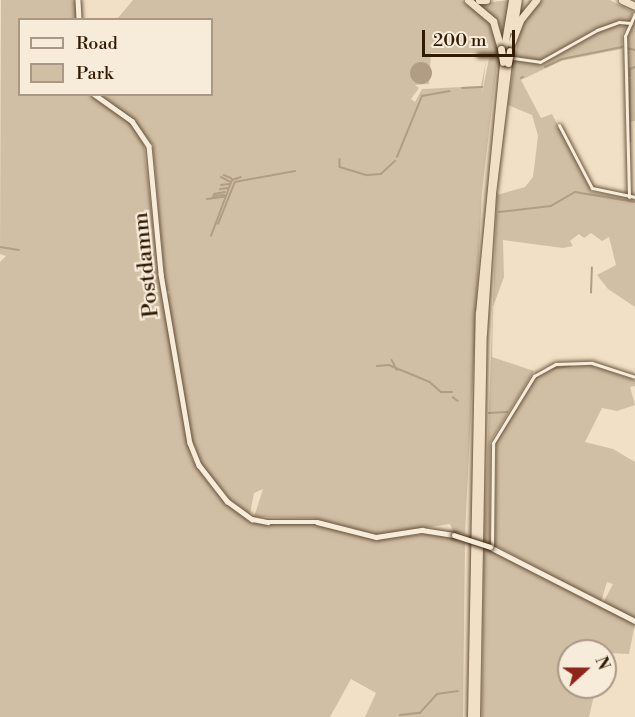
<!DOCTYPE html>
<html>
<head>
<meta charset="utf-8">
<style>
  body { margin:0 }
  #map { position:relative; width:635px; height:717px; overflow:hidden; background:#f2e0c6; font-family:"Libre Bodoni",serif }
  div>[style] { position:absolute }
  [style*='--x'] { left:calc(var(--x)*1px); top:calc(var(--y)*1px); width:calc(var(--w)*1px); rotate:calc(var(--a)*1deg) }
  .green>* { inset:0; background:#d1bfa5 }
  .water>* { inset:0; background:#b19d84 }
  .round { border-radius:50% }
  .stream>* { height:1.5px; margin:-0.75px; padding:0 0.75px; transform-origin:0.75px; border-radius:0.75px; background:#b19d84 }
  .roads { filter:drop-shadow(0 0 2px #624c35) drop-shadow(0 0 2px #624c35) }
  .street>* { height:3px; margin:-1.5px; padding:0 1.5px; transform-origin:1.5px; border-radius:1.5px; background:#f7ebda }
  .secondary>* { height:4.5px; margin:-2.25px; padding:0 2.25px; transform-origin:2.25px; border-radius:2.25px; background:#f7ebda }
  .highway>* { height:7px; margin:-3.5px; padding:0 3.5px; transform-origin:3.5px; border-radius:3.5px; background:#f2e0c6 }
  .bridges { filter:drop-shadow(0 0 2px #321b05) drop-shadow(0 0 2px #321b05) }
  .secondary-bridge>* { height:4.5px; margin:-2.25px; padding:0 2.25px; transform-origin:2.25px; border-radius:2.25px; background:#f7ebda }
  .highway-bridge>* { height:7px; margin:-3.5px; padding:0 3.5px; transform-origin:3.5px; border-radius:3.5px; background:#f2e0c6 }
  span { translate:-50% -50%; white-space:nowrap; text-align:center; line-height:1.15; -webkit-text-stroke:4.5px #f7ebda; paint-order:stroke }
  .street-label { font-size:22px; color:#321b05 }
  .legend { position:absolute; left:18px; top:18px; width:195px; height:78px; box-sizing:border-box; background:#f7ebda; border:2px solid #a89885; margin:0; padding:8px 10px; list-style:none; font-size:18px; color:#321b05 }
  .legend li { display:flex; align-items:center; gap:12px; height:30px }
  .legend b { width:30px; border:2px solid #a89885 }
  .north { position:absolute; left:557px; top:639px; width:60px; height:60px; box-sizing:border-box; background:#f7ebda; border:2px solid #a89885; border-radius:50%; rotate:69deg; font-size:16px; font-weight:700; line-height:24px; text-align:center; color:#321b05 }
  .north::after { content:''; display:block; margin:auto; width:21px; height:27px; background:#8f2418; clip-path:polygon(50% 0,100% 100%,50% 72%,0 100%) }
  .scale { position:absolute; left:422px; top:30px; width:93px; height:27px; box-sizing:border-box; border:3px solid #321b05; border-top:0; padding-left:8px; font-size:18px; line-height:21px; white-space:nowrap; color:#321b05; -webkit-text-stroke:4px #f7ebda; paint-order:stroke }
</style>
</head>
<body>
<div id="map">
  <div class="green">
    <i style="clip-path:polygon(1px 0,77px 0,77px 19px,20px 20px,20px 94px,92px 95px,129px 121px,143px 140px,159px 276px,191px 458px,215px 492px,254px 521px,317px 524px,377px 540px,433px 533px,465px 543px,463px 717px,365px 717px,376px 693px,351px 679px,330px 717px,0 717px,0 262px,6px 256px,0 254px)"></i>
    <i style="clip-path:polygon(133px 0,461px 0,490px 23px,498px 53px,431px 53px,429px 84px,415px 85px,419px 88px,411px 99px,415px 102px,422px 89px,481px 86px,486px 61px,482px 93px,489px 58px,498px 55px,482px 192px,465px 534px,453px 531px,450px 524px,378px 535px,313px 518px,254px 517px,263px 489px,254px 493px,250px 514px,230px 500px,203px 466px,192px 440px,167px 298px,170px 291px,166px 292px,153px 145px,130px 117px,97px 95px,212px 94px,212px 20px,117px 19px)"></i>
    <i style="clip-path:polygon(509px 0,503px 35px,476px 4px)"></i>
    <i style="clip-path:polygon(541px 0,610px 0,633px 12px,622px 34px,622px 49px,561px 61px,521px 80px,541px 118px,552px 114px,592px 192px,635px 199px,635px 307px,608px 289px,597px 275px,616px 265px,609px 237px,602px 241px,591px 233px,584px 238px,579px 234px,570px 241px,573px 246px,563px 248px,503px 240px,504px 277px,493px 307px,492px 357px,534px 371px,490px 442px,490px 544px,484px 542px,497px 195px,525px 187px,533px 177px,538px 136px,532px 115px,508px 105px,520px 27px)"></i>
    <i style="clip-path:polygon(635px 20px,635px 121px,630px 122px,627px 36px)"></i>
    <i style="clip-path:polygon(591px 365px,635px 380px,635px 386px,630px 387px,635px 405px,617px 411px,602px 408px,585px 442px,613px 449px,635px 462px,635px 619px,603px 603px,613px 584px,607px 582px,601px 602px,495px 545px,496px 438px,535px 377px,556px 367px)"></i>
    <i style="clip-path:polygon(484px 547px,635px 624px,629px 654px,569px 651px,569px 687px,596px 687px,589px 717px,482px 717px)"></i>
  </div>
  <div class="water">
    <i class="round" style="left:410px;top:62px;width:22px;height:22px"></i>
  </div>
  <div class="stream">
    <i style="--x:627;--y:48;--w:8;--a:14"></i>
    <i style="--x:545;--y:67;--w:19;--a:-25"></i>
    <i style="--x:562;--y:59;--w:61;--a:-11.3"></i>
    <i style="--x:630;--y:77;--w:8;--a:-90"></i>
    <i style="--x:630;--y:69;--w:5;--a:-22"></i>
    <i style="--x:521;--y:78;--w:2;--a:-27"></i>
    <i style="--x:462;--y:88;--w:20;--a:-3"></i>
    <i style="--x:630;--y:142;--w:62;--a:-90"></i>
    <i style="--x:397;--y:157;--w:66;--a:-67.7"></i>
    <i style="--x:422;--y:96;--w:28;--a:-10"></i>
    <i style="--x:340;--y:159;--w:8;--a:90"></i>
    <i style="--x:340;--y:167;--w:28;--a:17"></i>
    <i style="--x:367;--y:175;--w:14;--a:-4"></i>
    <i style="--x:381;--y:174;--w:19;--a:-43"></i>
    <i style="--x:224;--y:175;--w:8;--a:23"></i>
    <i style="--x:221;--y:177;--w:11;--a:27"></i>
    <i style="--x:221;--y:185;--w:8;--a:-7"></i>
    <i style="--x:220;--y:189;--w:8;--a:-7"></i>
    <i style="--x:214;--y:194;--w:11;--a:-10"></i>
    <i style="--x:213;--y:196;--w:11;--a:-5"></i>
    <i style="--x:207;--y:199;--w:17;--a:-7"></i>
    <i style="--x:499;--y:212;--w:52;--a:-6.6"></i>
    <i style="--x:551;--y:206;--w:28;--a:-30"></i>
    <i style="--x:575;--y:192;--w:61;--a:9.5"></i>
    <i style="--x:218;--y:224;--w:45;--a:-68"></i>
    <i style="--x:235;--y:182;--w:61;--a:-10.4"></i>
    <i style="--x:211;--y:236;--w:60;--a:-69.4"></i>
    <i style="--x:232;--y:180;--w:9;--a:-18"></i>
    <i style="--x:0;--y:247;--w:19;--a:9"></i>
    <i style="--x:591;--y:293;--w:25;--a:-88"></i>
    <i style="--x:392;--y:360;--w:11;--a:63"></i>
    <i style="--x:377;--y:366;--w:12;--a:-5"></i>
    <i style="--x:389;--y:365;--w:44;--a:22.5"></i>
    <i style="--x:430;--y:382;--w:15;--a:42"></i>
    <i style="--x:441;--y:392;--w:11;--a:0"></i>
    <i style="--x:549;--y:369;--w:21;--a:-8"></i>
    <i style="--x:531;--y:383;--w:10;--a:-53"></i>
    <i style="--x:453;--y:397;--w:6;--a:39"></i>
    <i style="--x:489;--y:413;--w:18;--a:-3"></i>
    <i style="--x:400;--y:715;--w:20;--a:-6"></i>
    <i style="--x:420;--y:713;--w:25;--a:-48"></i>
    <i style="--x:437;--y:694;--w:21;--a:-8"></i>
  </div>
  <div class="roads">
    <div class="street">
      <i style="--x:478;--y:55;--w:21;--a:0"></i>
      <i style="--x:513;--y:58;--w:27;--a:8"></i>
      <i style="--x:540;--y:62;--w:65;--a:-29.3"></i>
      <i style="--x:597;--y:30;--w:23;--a:-20"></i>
      <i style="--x:619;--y:22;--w:12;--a:5"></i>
      <i style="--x:559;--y:125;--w:71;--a:62.4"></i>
      <i style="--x:592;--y:188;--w:44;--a:11.8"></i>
      <i style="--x:629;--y:197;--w:161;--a:-91.4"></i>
      <i style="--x:625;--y:36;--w:24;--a:-66"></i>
      <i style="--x:492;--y:547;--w:104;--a:-89.4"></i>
      <i style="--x:493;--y:443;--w:79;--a:-58.5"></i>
      <i style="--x:534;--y:376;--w:25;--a:-29"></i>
      <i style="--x:556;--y:364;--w:36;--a:-2"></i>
      <i style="--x:592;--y:363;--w:45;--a:18"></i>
    </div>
    <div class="secondary">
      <i style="--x:78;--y:0;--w:20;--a:87"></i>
      <i style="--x:94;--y:94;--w:47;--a:35.4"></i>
      <i style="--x:132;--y:121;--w:30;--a:56"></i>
      <i style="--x:149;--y:146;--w:129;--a:84.6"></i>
      <i style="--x:161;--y:274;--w:171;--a:80.3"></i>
      <i style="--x:190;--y:443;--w:24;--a:68"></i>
      <i style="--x:199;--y:465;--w:46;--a:52.1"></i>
      <i style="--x:227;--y:501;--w:31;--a:36"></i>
      <i style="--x:252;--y:519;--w:16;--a:11"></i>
      <i style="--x:268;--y:522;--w:49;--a:0"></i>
      <i style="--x:317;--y:522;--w:61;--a:14.3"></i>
      <i style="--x:376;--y:537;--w:47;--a:-8.7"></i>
      <i style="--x:422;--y:530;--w:32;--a:9"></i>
      <i style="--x:490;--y:547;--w:163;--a:27"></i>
    </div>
    <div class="highway">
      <i style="--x:468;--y:0;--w:33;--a:40"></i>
      <i style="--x:493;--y:21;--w:29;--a:74"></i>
      <i style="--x:479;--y:0;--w:7;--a:0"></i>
      <i style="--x:622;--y:0;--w:14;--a:25"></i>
      <i style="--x:513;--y:30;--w:30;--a:-81"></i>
      <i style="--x:511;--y:44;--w:26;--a:-69"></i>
      <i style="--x:520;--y:20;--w:26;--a:-51"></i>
      <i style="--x:504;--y:48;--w:49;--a:-80.5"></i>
      <i style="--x:471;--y:717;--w:404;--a:-88.9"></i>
      <i style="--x:479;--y:313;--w:252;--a:-84.5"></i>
      <i style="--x:476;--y:717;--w:384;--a:-89"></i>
      <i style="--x:483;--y:333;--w:140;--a:-86.3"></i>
      <i style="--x:492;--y:193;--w:131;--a:-83"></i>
    </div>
  </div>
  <div class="bridges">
    <div class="secondary-bridge">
      <i style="--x:454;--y:535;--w:38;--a:18"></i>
    </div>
    <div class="highway-bridge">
      <i style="--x:501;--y:49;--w:13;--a:81"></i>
      <i style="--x:508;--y:63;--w:12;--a:-81"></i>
    </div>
  </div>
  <div class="street-label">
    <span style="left:146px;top:265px;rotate:-96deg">Postdamm</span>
  </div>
  <ul class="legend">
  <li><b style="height:8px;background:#f7ebda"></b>Road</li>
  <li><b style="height:16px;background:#d1bfa5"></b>Park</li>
  </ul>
  <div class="north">N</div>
  <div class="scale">200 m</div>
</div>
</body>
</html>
